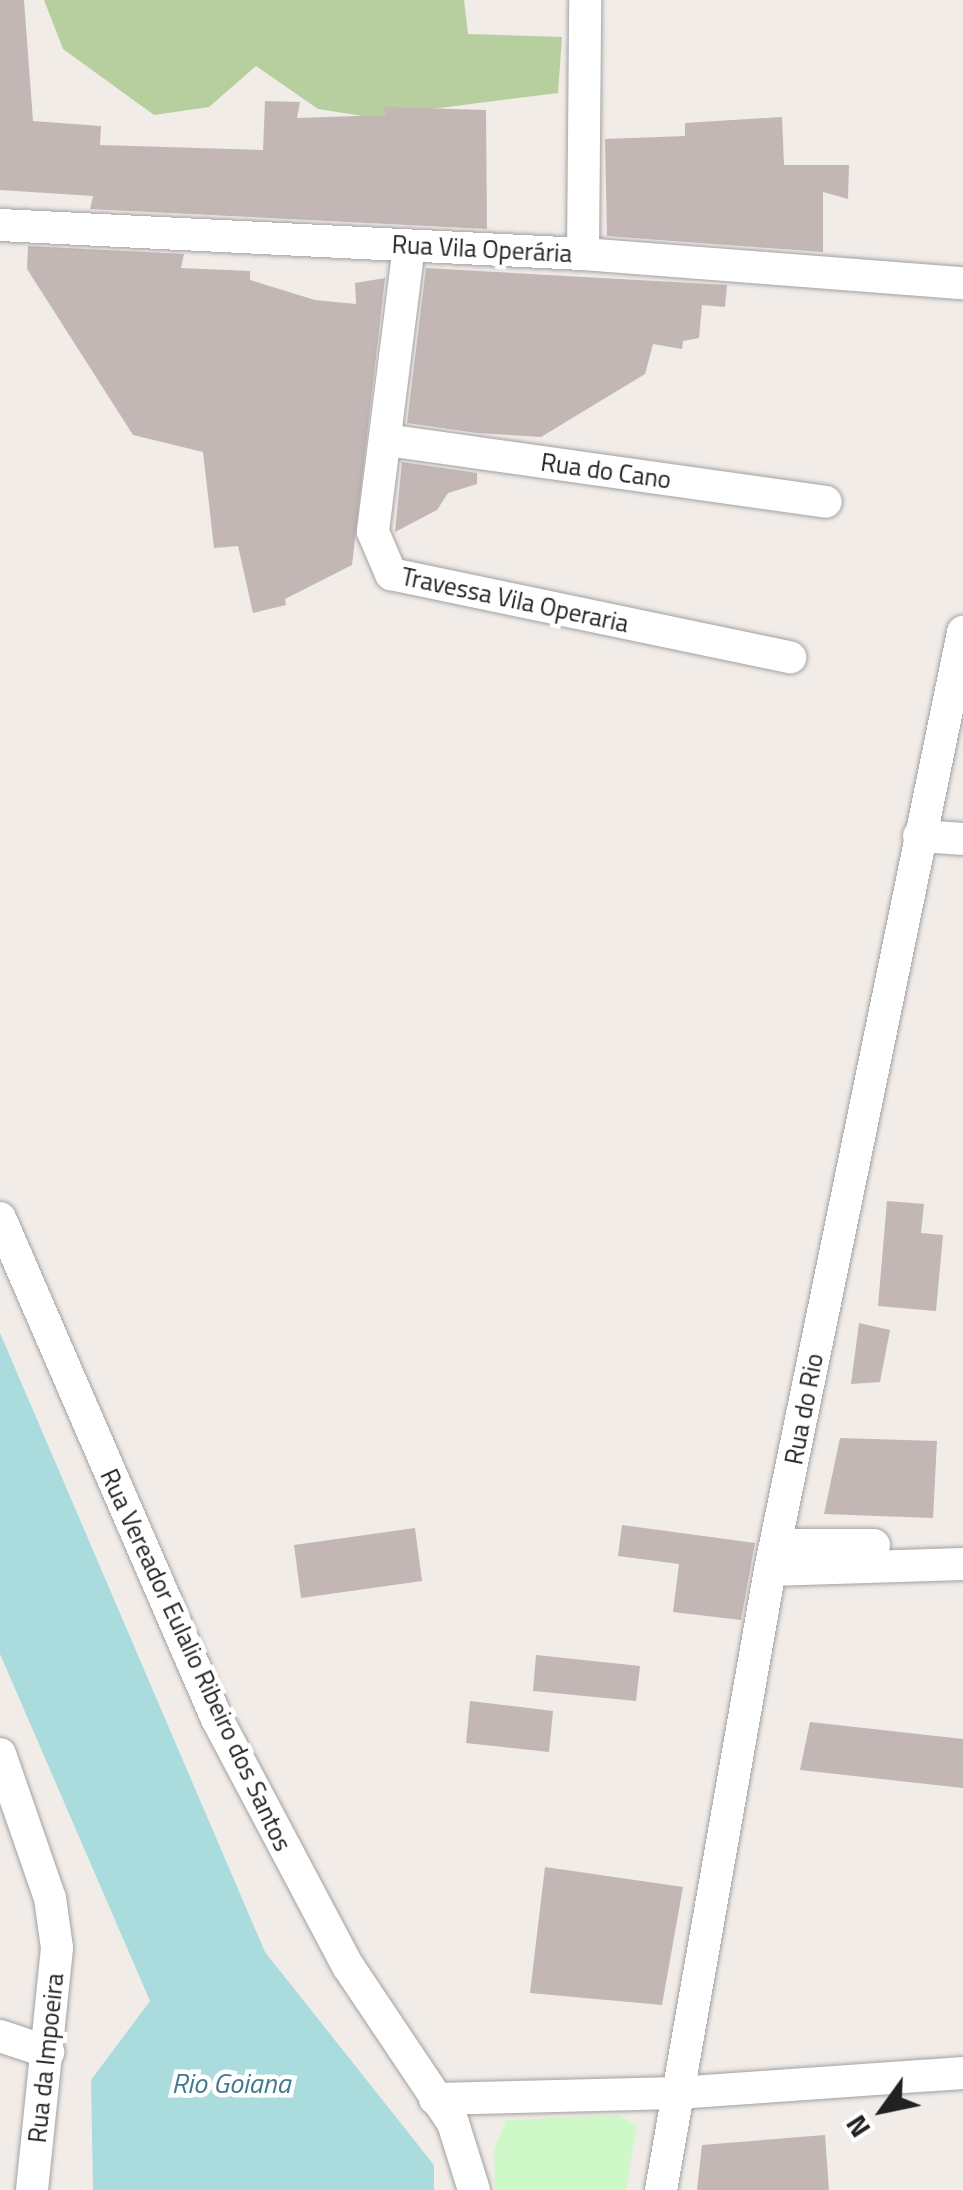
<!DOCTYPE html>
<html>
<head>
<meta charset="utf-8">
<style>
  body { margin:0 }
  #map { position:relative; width:963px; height:2190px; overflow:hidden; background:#f1ece8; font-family:"Titillium Web",sans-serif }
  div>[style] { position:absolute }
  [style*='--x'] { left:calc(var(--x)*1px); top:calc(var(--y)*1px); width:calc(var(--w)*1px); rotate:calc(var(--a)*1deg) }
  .forest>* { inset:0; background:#b7cf9f }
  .park>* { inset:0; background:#cff8c9 }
  .water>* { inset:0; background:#abdcdd }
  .building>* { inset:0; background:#c2b7b5 }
  .roads { filter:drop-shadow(0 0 2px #a2a2a2) drop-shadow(0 0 2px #a2a2a2) }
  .minor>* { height:32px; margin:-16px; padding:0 16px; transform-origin:16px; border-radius:16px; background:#fff }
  span { translate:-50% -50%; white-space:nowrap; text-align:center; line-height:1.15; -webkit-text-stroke:9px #fff; paint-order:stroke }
  .street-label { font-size:25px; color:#212121 }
  .water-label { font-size:28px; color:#43798f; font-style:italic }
  .north { position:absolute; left:833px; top:2060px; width:100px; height:100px; -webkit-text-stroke:8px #fff; paint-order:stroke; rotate:237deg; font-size:28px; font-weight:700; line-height:40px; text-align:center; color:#212121 }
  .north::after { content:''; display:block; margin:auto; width:35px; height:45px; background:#212121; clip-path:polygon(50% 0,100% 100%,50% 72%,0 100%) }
</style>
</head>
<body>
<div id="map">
  <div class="forest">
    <i style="clip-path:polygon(44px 0,464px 0,468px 34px,562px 37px,558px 93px,369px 117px,318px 109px,256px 66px,209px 107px,154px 115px,63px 49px)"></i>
  </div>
  <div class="park">
    <i style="clip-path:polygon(618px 2115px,637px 2125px,626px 2190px,495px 2190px,494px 2150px,506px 2120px)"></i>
  </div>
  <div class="water">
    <i style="clip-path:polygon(0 1333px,265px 1952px,434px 2165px,434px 2190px,93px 2190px,91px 2080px,150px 2001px,0 1654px)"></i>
  </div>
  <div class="building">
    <i style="clip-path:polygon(0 0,24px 0,33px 121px,101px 126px,100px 145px,263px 150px,265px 101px,300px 102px,297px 118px,386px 115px,384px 107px,486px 110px,487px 229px,90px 209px,93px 196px,0 190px)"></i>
    <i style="clip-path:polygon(782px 117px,784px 165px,849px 165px,848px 199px,823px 192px,823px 252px,607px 236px,605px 139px,685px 136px,685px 123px)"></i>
    <i style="clip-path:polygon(28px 246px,184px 254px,181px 268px,250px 271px,250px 280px,315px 300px,356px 304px,355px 283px,385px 278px,352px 565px,285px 599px,286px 605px,253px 613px,238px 546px,214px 548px,203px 452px,133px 435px,27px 269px)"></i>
    <i style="clip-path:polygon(426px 268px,727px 285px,725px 307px,702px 305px,699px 338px,683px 341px,682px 349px,653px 344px,645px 374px,541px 437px,477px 433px,407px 423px)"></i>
    <i style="clip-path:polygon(402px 462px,477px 473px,477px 484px,448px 493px,437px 510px,395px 532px)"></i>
    <i style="clip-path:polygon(887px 1201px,924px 1204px,921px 1233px,943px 1235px,936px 1311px,878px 1306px)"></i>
    <i style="clip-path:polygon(859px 1323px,890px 1330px,880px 1382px,851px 1384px)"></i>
    <i style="clip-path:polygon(840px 1438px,937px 1441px,933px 1518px,824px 1514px)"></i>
    <i style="clip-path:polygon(622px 1525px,755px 1543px,741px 1620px,673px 1612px,679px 1564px,618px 1556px)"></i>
    <i style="clip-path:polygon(415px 1528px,422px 1581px,301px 1598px,294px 1545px)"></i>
    <i style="clip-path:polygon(536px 1655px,640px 1666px,636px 1701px,533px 1691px)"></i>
    <i style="clip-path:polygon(470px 1701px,553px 1711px,549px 1752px,466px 1743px)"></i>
    <i style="clip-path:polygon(810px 1722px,963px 1739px,963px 1788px,800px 1770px)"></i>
    <i style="clip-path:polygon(545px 1867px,683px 1887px,662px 2005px,530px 1993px)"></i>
    <i style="clip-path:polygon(825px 2135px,829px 2190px,697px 2190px,702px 2145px)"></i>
  </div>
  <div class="roads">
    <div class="minor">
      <i style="--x:0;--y:225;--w:584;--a:2.85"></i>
      <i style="--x:583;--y:254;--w:381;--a:4.4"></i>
      <i style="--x:409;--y:246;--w:288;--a:97.2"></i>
      <i style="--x:373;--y:532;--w:46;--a:66.8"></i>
      <i style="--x:391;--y:574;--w:408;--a:11.8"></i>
      <i style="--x:583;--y:254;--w:254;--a:-89.5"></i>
      <i style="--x:386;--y:440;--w:444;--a:8"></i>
      <i style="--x:919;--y:836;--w:44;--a:3.9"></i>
      <i style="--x:0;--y:1218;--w:546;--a:66.58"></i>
      <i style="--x:217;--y:1719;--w:280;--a:62.1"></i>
      <i style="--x:348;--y:1966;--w:189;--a:56.2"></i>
      <i style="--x:453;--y:2123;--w:70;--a:72.6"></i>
      <i style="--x:777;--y:1545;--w:97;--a:0"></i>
      <i style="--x:770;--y:1570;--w:193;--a:-1.8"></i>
      <i style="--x:0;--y:1754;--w:152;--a:70.9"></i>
      <i style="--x:50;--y:1898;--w:50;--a:82"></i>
      <i style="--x:57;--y:1948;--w:243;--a:95.9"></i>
      <i style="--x:0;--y:2036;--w:51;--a:18.4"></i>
      <i style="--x:435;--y:2099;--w:242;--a:-1.4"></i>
      <i style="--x:677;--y:2093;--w:287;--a:-4"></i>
      <i style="--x:661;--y:2190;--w:630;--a:-80.03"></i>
      <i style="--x:770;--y:1570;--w:958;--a:-78.37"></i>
    </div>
  </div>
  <div class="street-label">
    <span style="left:482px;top:249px;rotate:3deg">Rua Vila Operária</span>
    <span style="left:606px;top:471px;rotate:8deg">Rua do Cano</span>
    <span style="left:515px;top:600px;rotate:12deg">Travessa Vila Operaria</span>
    <span style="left:804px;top:1409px;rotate:-79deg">Rua do Rio</span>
    <span style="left:196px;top:1660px;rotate:65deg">Rua Vereador Eulalio Ribeiro dos Santos</span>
    <span style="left:46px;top:2058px;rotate:-84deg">Rua da Impoeira</span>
  </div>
  <div class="water-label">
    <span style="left:231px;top:2083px">Rio Goiana</span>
  </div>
  <div class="north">N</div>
</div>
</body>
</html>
